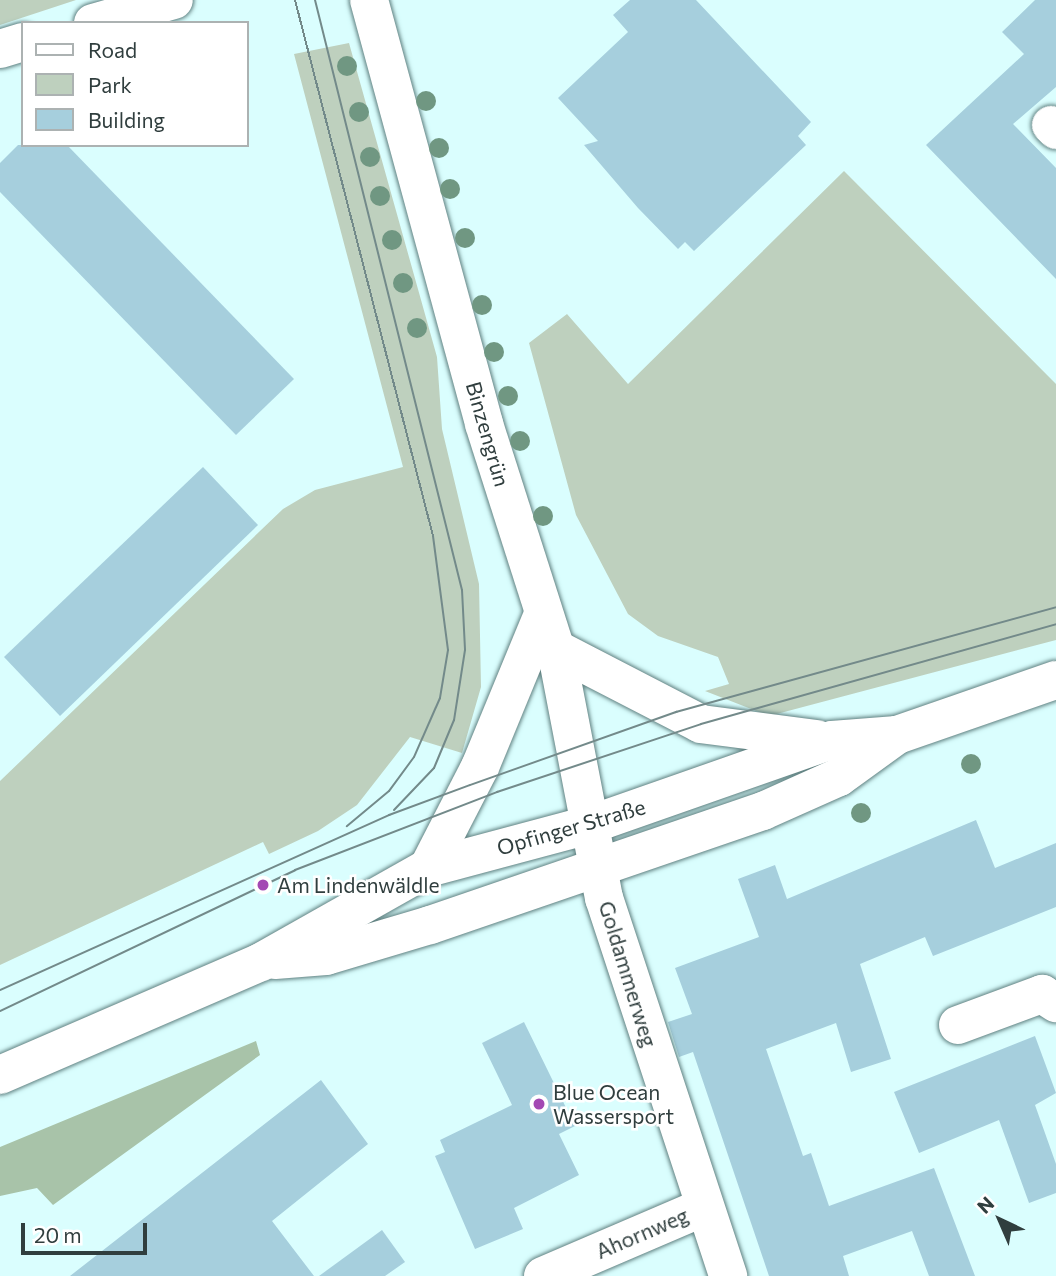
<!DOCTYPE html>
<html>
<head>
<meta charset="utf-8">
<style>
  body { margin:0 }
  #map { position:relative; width:1056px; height:1276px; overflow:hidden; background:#dafefe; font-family:Commissioner,sans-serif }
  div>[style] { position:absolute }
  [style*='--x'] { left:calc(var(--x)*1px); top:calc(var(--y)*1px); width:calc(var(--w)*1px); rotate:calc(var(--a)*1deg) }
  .green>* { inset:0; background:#bed0be }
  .forest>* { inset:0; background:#a8c3a9 }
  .building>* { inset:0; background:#a6cfdd }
  .roads { filter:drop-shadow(0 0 2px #608181) drop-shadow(0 0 2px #608181) }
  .minor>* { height:38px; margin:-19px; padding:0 19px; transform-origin:19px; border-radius:19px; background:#fff }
  .tram>* { height:2px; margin:-1px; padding:0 1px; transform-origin:1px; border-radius:1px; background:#738a8a }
  .trees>* { width:20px; height:20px; margin:-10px; border-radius:50%; background:#709782 }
  .dots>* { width:19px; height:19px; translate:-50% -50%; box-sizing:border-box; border:4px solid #fff; border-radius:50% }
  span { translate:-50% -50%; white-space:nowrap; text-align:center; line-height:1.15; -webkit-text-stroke:5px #fff; paint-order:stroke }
  .street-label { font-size:21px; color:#303e3e }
  .poi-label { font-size:21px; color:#303e3e }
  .left { translate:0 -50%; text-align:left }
  .legend { position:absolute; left:21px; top:21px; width:228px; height:126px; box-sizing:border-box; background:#fff; border:2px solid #acb2b2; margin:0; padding:9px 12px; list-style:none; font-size:21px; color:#303e3e }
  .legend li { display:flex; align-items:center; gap:14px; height:35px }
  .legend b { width:35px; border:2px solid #acb2b2 }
  .north { position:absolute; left:965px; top:1185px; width:70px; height:70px; -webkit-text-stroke:5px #fff; paint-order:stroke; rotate:316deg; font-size:19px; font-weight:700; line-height:28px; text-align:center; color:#303e3e }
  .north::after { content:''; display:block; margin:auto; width:24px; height:32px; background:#303e3e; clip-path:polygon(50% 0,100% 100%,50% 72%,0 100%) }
  .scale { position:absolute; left:21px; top:1223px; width:126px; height:32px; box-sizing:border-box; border:4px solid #303e3e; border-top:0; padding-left:9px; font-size:21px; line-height:24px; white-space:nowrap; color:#303e3e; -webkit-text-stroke:5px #fff; paint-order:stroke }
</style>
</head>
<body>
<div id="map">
  <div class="green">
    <i style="clip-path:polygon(0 0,76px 0,0 25px)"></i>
    <i style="clip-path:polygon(349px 43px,437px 357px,442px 429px,479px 584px,481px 687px,462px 753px,410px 737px,357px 805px,318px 831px,269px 854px,263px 842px,0 965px,0 781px,283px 509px,315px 490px,403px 467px,294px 54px)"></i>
    <i style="clip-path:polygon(844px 171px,1056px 384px,1056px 640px,769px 716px,705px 691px,729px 684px,718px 657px,658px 636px,628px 614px,576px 515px,529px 343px,567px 314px,628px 384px)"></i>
  </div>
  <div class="forest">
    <i style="clip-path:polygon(256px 1041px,260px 1055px,53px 1205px,37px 1188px,0 1196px,0 1147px)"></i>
  </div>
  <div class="building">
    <i style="clip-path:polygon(630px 0,696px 0,811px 122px,798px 136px,806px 145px,694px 251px,685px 242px,678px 249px,638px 208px,584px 145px,598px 141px,558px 98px,628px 32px,613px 15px)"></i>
    <i style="clip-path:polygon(1035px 0,1056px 0,1056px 87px,1013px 124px,1056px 168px,1056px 279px,926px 145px,1024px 54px,1002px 32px)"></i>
    <i style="clip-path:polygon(18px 145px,67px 145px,294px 379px,236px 435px,0 192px,0 163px)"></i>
    <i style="clip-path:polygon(203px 467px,258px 525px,60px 716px,4px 657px)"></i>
    <i style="clip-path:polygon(976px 820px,995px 868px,1056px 843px,1056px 907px,933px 956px,925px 937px,860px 964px,891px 1059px,851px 1072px,836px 1023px,766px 1049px,803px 1156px,811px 1153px,829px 1206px,934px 1168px,975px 1276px,929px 1276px,912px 1231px,843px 1256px,849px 1276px,769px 1276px,693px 1052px,679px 1057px,668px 1022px,692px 1014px,675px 968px,759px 937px,738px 879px,775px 865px,787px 899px)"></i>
    <i style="clip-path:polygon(524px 1022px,575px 1126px,559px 1134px,579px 1175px,514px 1208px,523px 1229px,475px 1249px,435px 1156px,445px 1152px,440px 1140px,512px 1105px,482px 1043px)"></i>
    <i style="clip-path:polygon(1035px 1036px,1056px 1093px,1035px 1105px,1056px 1164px,1056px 1193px,1029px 1203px,999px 1120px,919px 1153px,894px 1092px)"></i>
    <i style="clip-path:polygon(321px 1080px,368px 1144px,272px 1221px,314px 1276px,70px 1276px)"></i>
    <i style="clip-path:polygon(382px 1230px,405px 1262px,385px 1276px,319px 1276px)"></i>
  </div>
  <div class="roads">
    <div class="minor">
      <i style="--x:369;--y:0;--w:439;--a:74.8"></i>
      <i style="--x:484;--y:424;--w:236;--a:72.3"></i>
      <i style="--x:556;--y:649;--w:254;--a:79.1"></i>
      <i style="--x:604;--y:898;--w:398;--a:71.8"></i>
      <i style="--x:93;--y:23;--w:84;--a:-15.9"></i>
      <i style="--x:0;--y:49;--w:24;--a:-17"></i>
      <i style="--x:1051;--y:125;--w:7;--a:45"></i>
      <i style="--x:556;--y:649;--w:163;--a:27.3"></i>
      <i style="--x:701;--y:724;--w:117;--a:7.4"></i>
      <i style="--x:428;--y:868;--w:114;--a:-62.8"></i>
      <i style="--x:480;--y:767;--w:165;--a:-67.6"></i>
      <i style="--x:275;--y:960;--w:51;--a:-4.5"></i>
      <i style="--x:326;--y:956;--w:109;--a:-16.6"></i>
      <i style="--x:430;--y:925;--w:352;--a:-18.9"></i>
      <i style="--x:763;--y:811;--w:83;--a:-24.1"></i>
      <i style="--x:839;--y:777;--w:72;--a:-35.9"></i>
      <i style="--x:958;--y:1025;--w:90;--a:-20.3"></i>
      <i style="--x:1042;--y:994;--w:17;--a:33"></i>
      <i style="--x:0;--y:1075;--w:284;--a:-23.4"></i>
      <i style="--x:261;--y:962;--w:192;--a:-29.4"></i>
      <i style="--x:428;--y:868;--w:170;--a:-15"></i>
      <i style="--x:592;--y:824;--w:254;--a:-19.3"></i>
      <i style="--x:832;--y:740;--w:65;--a:-4.4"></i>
      <i style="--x:897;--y:735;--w:168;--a:-19.1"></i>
      <i style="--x:543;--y:1276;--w:175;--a:-23.2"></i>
    </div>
  </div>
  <div class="tram">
    <i style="--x:295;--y:0;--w:553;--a:75.56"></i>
    <i style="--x:433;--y:536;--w:115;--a:82.5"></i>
    <i style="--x:448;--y:650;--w:49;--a:99.5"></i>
    <i style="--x:440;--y:698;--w:64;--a:113.8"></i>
    <i style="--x:414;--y:757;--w:42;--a:126.3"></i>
    <i style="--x:389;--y:791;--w:55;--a:140.2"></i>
    <i style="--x:315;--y:0;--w:608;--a:76.01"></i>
    <i style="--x:462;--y:590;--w:60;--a:87.1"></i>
    <i style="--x:465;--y:650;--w:71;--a:98.9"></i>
    <i style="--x:454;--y:720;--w:52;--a:112.6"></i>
    <i style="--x:434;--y:768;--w:58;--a:133.6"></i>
    <i style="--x:0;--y:990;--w:427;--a:-24.2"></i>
    <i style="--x:389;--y:815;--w:86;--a:-20.3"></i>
    <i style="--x:470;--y:785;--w:219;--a:-19.5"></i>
    <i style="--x:676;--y:712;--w:394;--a:-15.4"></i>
    <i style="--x:0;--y:1011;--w:327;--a:-25.5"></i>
    <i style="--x:295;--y:870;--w:217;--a:-21.1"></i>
    <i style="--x:497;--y:792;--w:215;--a:-18.4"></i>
    <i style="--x:701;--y:724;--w:369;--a:-15.7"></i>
  </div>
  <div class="trees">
    <i style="left:347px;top:66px"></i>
    <i style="left:426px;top:101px"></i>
    <i style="left:359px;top:112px"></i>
    <i style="left:439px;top:148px"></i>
    <i style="left:370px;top:157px"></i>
    <i style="left:450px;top:189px"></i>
    <i style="left:380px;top:196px"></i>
    <i style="left:465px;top:238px"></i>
    <i style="left:392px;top:240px"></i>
    <i style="left:403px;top:283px"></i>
    <i style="left:482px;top:305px"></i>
    <i style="left:417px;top:328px"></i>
    <i style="left:494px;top:352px"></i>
    <i style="left:508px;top:396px"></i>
    <i style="left:520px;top:441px"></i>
    <i style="left:543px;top:516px"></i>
    <i style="left:971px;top:764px"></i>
    <i style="left:861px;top:813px"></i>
  </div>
  <div class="dots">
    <i style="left:263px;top:885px;background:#a348b3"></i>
    <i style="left:539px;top:1104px;background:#a348b3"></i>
  </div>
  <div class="street-label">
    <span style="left:488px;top:434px;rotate:74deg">Binzengrün</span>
    <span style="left:571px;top:827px;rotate:-16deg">Opfinger Straße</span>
    <span style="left:628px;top:974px;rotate:73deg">Goldammerweg</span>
    <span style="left:642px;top:1233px;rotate:-23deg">Ahornweg</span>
  </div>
  <div class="poi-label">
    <span class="left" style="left:277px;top:885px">Am Lindenwäldle</span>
    <span class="left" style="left:553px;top:1104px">Blue Ocean<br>Wassersport</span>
  </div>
  <ul class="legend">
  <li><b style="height:9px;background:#fff"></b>Road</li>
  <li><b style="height:19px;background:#bed0be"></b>Park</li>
  <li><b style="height:19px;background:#a6cfdd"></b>Building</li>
  </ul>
  <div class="north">N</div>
  <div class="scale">20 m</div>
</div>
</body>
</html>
